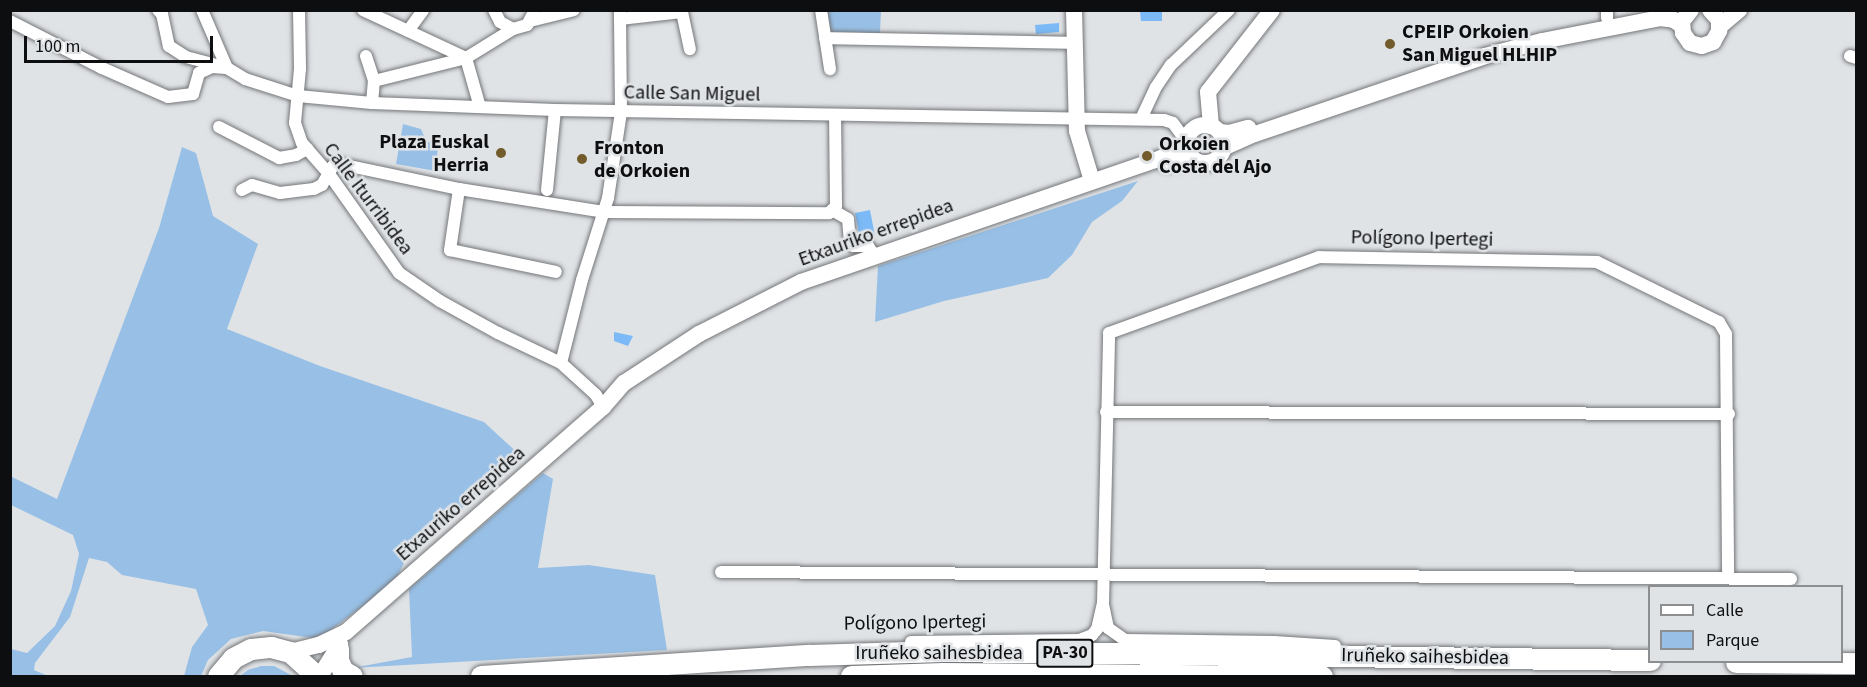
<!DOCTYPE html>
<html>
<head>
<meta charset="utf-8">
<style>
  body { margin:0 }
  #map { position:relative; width:1867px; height:687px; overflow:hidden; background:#e0e3e6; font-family:"Source Sans 3",sans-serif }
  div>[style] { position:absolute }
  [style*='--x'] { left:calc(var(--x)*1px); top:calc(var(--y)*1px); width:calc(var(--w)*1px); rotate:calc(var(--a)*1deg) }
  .green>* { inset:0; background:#98c0e6 }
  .water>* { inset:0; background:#7bbaf6 }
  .roads { filter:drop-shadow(0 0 2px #747679) drop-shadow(0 0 2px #747679) }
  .street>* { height:12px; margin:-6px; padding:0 6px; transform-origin:6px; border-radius:6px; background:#fff }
  .secondary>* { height:16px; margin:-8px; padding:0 8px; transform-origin:8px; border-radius:8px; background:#fff }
  .secondary>.ring { margin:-8px; padding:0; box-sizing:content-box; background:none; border:16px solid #fff; border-radius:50% }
  .highway>* { height:21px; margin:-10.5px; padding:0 10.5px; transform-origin:10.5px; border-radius:10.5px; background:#fff }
  .dots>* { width:16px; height:16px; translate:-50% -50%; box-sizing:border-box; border:3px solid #e0e3e6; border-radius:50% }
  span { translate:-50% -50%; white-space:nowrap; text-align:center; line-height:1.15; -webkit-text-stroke:5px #e0e3e6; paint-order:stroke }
  .shield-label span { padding:2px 4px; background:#e0e3e6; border:2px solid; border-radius:4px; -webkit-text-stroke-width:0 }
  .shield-label { font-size:18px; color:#0d0e0f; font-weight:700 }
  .poi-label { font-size:20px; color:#0d0e0f; font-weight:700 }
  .left { translate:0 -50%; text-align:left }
  .right { translate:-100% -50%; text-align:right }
  .street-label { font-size:20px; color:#0d0e0f }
  .frame { position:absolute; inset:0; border:12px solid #0d0e0f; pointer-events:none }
  .legend { position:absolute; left:1648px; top:585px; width:195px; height:78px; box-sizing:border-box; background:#e0e3e6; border:2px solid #8c8e90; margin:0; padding:8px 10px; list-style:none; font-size:18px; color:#0d0e0f }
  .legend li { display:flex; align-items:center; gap:12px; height:30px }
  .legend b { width:30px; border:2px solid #8c8e90 }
  .scale { position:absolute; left:24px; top:36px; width:189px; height:27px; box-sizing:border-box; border:3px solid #0d0e0f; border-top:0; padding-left:8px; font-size:18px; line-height:21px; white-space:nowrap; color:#0d0e0f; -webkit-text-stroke:4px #e0e3e6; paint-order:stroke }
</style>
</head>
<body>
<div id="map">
  <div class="green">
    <i style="clip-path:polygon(827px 11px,881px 11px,880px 33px,833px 32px,829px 28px)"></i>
    <i style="clip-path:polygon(403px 124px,421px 129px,426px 141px,438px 145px,436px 171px,396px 164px)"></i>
    <i style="clip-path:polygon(182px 147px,196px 153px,213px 216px,258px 244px,227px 329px,320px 366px,484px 422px,522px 457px,409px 553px,398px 575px,380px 593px,328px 632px,313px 638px,263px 631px,231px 639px,208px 660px,201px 676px,184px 676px,192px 647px,208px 625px,196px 589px,122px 575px,107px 562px,89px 558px,70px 617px,35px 663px,34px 670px,48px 676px,11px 676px,11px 649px,27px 653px,55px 626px,71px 591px,79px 554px,73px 535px,11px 505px,10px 476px,57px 499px,159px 228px)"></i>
    <i style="clip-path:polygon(1138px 181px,1122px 201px,1092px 222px,1072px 255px,1048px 278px,944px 301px,875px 322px,878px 266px)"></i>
    <i style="clip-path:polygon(543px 473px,553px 479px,538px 568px,589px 565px,655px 575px,667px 650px,352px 668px,412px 657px,409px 589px)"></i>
    <i style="clip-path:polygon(261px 666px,274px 666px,293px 676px,240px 676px,248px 670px)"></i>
  </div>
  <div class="water">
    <i style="clip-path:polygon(1140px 11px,1162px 11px,1162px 21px,1141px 21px)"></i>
    <i style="clip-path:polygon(1059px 23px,1059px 32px,1036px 34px,1035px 25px)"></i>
    <i style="clip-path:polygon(870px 210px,875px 236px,860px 239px,855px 213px)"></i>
    <i style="clip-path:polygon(614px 332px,633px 336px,628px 346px,614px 341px)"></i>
  </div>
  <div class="roads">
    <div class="street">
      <i style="--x:158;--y:10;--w:6;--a:45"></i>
      <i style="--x:162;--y:14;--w:33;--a:78"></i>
      <i style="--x:169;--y:46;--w:20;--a:33"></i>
      <i style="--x:186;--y:57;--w:42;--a:15"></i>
      <i style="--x:227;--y:68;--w:21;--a:31"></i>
      <i style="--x:245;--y:79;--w:56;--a:17.8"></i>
      <i style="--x:298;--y:96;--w:74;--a:5.4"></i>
      <i style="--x:372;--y:103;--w:183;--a:2.2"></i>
      <i style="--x:555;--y:110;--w:609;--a:0.94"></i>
      <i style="--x:1164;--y:120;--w:9;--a:18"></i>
      <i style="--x:1173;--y:123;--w:22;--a:54"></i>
      <i style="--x:299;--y:10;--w:59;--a:89"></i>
      <i style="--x:300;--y:69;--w:54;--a:95.3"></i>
      <i style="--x:295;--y:123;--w:21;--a:71"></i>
      <i style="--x:302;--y:143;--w:41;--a:48.9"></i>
      <i style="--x:329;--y:174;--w:121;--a:54.7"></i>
      <i style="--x:399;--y:273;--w:50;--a:34.3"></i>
      <i style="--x:440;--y:301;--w:66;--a:28.9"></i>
      <i style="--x:498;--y:333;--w:70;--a:25.5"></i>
      <i style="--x:561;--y:363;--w:47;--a:42.4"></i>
      <i style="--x:596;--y:395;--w:14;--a:60"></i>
      <i style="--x:363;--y:10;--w:114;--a:25"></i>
      <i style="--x:466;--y:58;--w:55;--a:-31.7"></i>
      <i style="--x:494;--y:10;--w:13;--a:63"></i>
      <i style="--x:500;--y:22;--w:15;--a:28"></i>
      <i style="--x:513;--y:29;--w:15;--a:-16"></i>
      <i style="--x:527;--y:25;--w:17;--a:-62"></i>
      <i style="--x:821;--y:10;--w:60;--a:81.3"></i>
      <i style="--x:1607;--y:10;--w:8;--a:90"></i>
      <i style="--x:620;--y:19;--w:62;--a:-6.4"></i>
      <i style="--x:682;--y:12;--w:38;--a:78"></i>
      <i style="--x:10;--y:21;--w:103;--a:27.1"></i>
      <i style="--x:102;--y:68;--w:72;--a:23.7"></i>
      <i style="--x:168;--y:97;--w:25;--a:-7"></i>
      <i style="--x:193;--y:94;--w:22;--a:-74"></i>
      <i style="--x:199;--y:73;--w:14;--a:-25"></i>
      <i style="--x:212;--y:67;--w:15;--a:4"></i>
      <i style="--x:227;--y:68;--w:63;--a:-113.3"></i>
      <i style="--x:530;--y:21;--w:45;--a:-14"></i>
      <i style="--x:408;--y:31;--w:26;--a:-54"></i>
      <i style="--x:825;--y:38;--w:250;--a:1.1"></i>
      <i style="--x:366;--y:56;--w:26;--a:72"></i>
      <i style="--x:1850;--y:56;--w:6;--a:18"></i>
      <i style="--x:372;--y:103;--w:22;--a:-85"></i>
      <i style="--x:374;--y:81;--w:95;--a:-14"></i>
      <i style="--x:466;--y:58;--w:51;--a:74.1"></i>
      <i style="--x:1141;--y:119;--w:35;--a:-65"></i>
      <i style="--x:1156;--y:87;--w:27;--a:-56"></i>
      <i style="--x:1171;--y:65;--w:80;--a:-43.5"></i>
      <i style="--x:219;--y:127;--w:68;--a:27.3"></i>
      <i style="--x:279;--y:158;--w:17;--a:-10"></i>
      <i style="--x:296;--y:155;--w:13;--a:-29"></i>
      <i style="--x:459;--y:189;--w:62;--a:98.4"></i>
      <i style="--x:450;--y:250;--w:108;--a:11.7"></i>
      <i style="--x:242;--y:190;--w:11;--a:-27"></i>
      <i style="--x:252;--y:185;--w:29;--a:16"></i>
      <i style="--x:280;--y:193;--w:34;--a:-7"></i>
      <i style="--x:314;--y:189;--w:9;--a:-27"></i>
      <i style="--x:322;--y:185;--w:22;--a:-60"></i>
      <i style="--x:333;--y:166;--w:7;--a:-16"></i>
      <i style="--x:340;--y:164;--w:122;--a:11.9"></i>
      <i style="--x:459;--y:189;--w:148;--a:9"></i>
      <i style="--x:605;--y:212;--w:224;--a:0.3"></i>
      <i style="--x:829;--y:213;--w:10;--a:-45"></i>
      <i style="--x:836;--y:206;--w:90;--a:-90.6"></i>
      <i style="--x:547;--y:190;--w:80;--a:-84.3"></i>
      <i style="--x:834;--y:211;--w:16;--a:30"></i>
      <i style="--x:848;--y:219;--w:23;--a:85"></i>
      <i style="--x:850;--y:242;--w:5;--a:53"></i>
      <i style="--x:853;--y:246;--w:15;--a:0"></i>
      <i style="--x:868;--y:246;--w:11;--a:56"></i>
      <i style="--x:561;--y:363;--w:86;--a:-75.8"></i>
      <i style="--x:582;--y:280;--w:86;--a:-72.4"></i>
      <i style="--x:608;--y:198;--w:87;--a:-81.4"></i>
      <i style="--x:621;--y:112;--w:102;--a:-90.6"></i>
      <i style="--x:1106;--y:412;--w:623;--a:0.18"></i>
      <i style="--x:721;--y:572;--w:1070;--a:0.37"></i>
      <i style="--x:911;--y:642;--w:168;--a:-0.7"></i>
      <i style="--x:1079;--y:640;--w:14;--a:-21"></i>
      <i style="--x:1092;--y:635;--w:8;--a:-50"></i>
      <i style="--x:1097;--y:629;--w:26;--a:-77"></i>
      <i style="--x:1335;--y:646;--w:61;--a:-176.2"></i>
      <i style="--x:1274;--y:642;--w:149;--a:-179.2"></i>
      <i style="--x:1125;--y:640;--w:21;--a:-145"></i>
      <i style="--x:1108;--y:628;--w:25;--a:-102"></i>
      <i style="--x:1103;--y:604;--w:271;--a:-88.7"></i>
      <i style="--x:1109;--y:333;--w:223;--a:-19.9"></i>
      <i style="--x:1319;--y:257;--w:278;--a:1"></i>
      <i style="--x:1597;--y:262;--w:136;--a:26.2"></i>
      <i style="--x:1719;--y:322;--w:14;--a:60"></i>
      <i style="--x:1726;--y:334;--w:244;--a:89.5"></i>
    </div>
    <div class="secondary">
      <i style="--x:1074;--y:10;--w:121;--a:88.6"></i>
      <i style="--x:1077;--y:131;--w:52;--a:73.3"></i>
      <i style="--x:1691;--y:10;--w:14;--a:129"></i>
      <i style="--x:1682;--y:21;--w:12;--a:85"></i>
      <i style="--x:1683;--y:33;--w:12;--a:55"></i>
      <i style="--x:1690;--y:43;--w:12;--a:14"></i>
      <i style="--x:1702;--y:46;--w:12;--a:-20"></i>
      <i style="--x:1713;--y:42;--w:13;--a:-61"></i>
      <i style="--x:1719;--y:31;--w:11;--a:-90"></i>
      <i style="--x:1719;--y:20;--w:13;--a:-132"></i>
      <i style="--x:1720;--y:26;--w:25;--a:-40"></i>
      <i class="ring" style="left:1186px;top:125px;width:22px;height:22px"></i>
      <i style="--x:1211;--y:126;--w:34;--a:-95"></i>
      <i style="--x:1208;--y:92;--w:104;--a:-52"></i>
      <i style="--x:1220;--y:132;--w:9;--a:6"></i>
      <i style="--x:1229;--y:133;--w:20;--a:-15"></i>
      <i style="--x:1223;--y:148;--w:35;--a:-24"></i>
      <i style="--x:1255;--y:134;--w:243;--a:-18.7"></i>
      <i style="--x:1485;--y:56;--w:59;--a:-14.7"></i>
      <i style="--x:1542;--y:41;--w:120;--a:-11"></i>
      <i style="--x:1660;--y:18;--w:14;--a:8"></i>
      <i style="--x:1674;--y:20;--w:9;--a:36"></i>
      <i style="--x:1166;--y:164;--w:28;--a:-10"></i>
      <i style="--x:290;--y:652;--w:30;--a:-14"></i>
      <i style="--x:319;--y:645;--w:30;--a:-26"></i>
      <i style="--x:346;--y:632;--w:342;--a:-41.2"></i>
      <i style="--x:603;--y:407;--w:32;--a:-49"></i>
      <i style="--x:624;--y:383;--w:90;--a:-33.2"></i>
      <i style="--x:699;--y:334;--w:114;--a:-27"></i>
      <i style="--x:801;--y:282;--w:381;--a:-19"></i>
      <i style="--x:1161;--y:158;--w:20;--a:-20"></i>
      <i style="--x:1180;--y:151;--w:8;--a:-45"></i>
      <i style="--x:320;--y:676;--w:38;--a:-58"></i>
    </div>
    <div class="highway">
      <i style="--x:338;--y:648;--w:12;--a:90"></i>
      <i style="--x:338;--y:660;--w:12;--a:66"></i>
      <i style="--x:343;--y:671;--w:10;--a:29"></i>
      <i style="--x:1736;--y:662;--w:120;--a:0.5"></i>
      <i style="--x:218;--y:676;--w:23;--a:-50"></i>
      <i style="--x:233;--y:658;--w:20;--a:-27"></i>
      <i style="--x:251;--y:649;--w:20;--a:-6"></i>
      <i style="--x:271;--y:647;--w:20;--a:15"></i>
      <i style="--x:290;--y:652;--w:36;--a:42"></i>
      <i style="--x:481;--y:676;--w:329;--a:-3.7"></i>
      <i style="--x:809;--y:655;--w:134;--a:-1.7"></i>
      <i style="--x:943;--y:651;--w:707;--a:0.73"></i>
      <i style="--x:851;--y:676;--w:92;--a:-1.9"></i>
      <i style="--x:943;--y:673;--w:379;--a:0.5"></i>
    </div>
  </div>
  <div class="dots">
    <i style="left:1390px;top:44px;background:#725c2b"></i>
    <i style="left:501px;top:153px;background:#725c2b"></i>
    <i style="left:1147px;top:156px;background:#725c2b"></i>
    <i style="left:582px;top:159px;background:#725c2b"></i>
  </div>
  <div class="shield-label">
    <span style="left:1065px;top:653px">PA-30</span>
  </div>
  <div class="poi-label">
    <span class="left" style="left:1402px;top:44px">CPEIP Orkoien<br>San Miguel HLHIP</span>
    <span class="right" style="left:489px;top:154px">Plaza Euskal<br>Herria</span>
    <span class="left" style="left:1159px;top:156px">Orkoien<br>Costa del Ajo</span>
    <span class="left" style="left:594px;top:160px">Fronton<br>de Orkoien</span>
  </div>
  <div class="street-label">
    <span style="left:692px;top:94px;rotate:1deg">Calle San Miguel</span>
    <span style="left:368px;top:199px;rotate:53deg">Calle Iturribidea</span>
    <span style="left:876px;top:233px;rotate:-20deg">Etxauriko errepidea</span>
    <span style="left:1422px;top:239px;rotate:1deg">Polígono Ipertegi</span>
    <span style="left:461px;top:504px;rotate:-41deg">Etxauriko errepidea</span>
    <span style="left:915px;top:623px;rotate:-1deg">Polígono Ipertegi</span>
    <span style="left:939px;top:653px">Iruñeko saihesbidea</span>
    <span style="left:1425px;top:657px;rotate:1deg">Iruñeko saihesbidea</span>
  </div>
  <div class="frame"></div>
  <ul class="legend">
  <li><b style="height:8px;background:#fff"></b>Calle</li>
  <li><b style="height:16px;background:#98c0e6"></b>Parque</li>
  </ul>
  <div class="scale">100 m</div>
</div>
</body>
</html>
